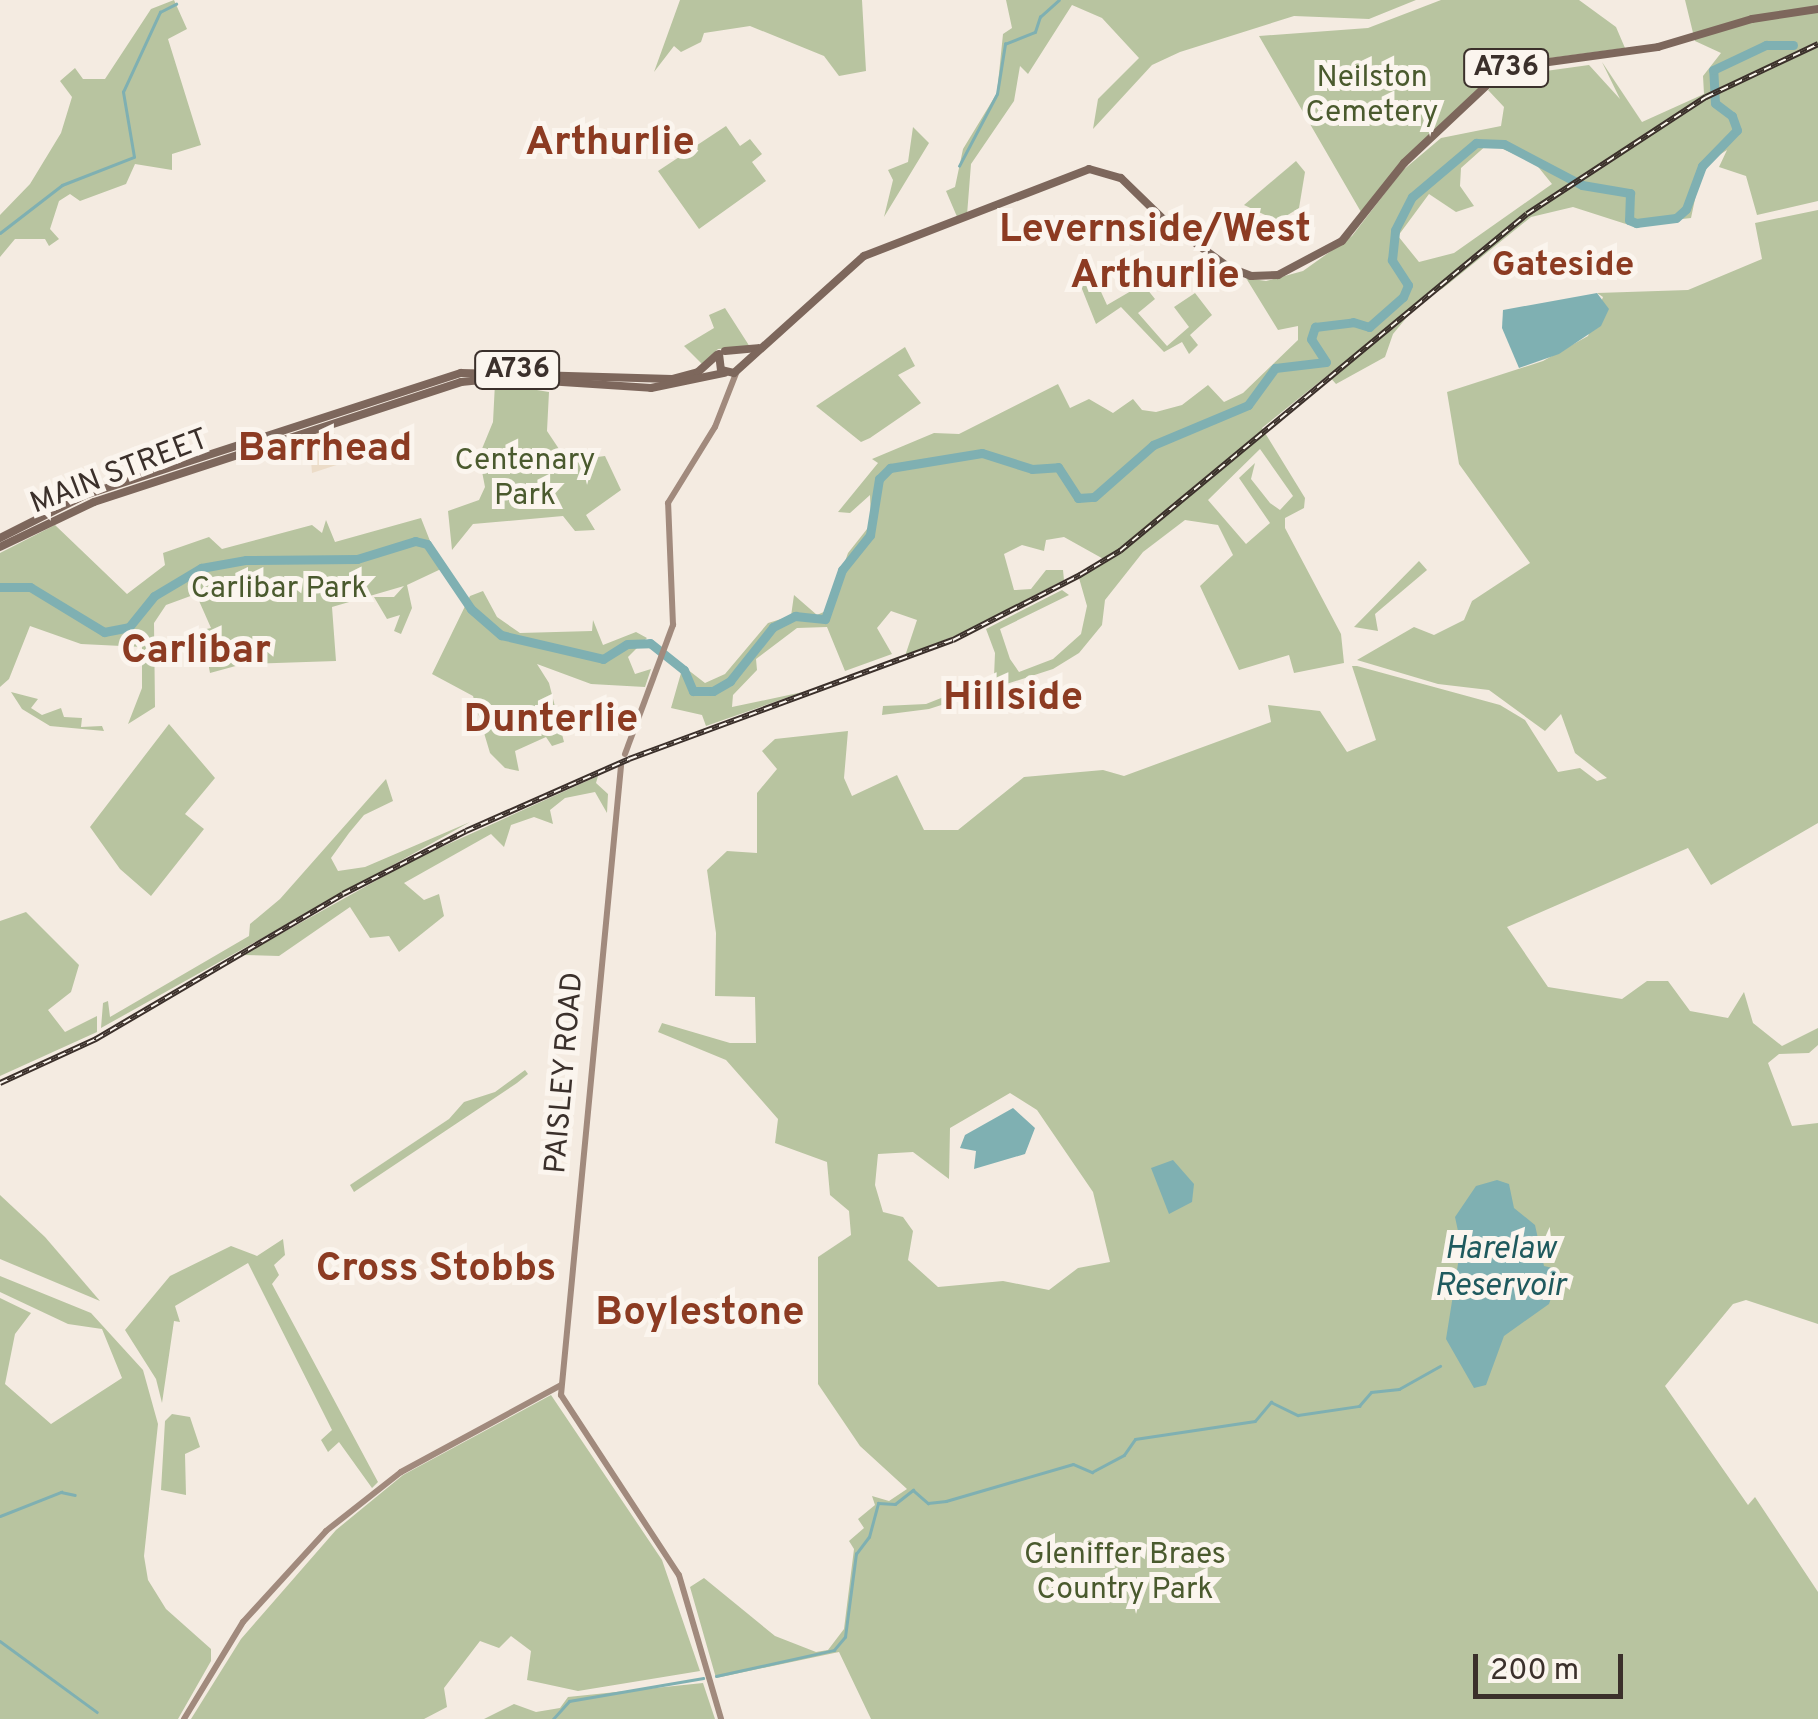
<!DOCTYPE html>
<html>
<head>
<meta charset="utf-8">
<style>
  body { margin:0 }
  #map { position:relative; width:1818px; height:1719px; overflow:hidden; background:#f4ebe1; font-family:Overpass,sans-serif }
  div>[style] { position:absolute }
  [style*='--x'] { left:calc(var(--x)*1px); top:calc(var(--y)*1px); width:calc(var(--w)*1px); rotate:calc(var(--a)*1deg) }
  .green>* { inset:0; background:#b8c4a0 }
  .plaza>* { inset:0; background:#ecdcc8 }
  .water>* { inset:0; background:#7fb0b2 }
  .stream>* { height:2.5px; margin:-1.25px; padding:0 1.25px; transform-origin:1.25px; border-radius:1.25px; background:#7fb0b2 }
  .river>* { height:9px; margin:-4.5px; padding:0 4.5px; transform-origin:4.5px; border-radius:4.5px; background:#7fb0b2 }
  .secondary>* { height:6px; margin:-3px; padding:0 3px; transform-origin:3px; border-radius:3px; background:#a18a7d }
  .primary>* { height:8px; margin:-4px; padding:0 4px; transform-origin:4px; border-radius:4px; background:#7d675c }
  .rail>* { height:6px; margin-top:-3px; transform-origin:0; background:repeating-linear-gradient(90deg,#fbf5ee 0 8px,#3b302b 0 16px); box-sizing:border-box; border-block:2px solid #3b302b }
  span { translate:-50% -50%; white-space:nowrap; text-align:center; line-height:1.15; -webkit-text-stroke:10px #fbf5ee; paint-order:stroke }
  .shield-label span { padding:2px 8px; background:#fbf5ee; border:2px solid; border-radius:8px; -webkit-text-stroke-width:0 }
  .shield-label { font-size:28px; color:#3b302b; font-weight:700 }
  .park-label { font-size:30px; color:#4a5a2e }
  .street-label { font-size:30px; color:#3b302b }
  .water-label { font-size:32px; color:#1f5a5e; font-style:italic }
  .quarter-label { font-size:35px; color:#8c3b22; font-weight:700 }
  .district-label { font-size:40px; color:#8c3b22; font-weight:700 }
  .scale { position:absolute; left:1473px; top:1654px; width:150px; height:45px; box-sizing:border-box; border:5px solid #3b302b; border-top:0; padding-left:12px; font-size:30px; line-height:35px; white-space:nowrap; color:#3b302b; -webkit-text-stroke:8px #fbf5ee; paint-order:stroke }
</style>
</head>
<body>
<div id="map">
  <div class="green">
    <i style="clip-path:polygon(174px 0,187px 29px,168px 39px,201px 145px,172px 154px,172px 170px,135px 164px,126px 184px,80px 201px,70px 194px,59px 201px,50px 229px,59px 239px,49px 246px,45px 239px,15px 239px,0 257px,0 215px,30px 184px,61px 133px,72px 97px,60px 81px,75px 68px,83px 79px,105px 79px,151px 9px)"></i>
    <i style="clip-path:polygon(680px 0,862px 0,866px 71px,839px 76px,824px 56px,750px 26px,704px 33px,701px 42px,681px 52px,674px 46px,654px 72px)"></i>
    <i style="clip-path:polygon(1006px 0,1416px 0,1369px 19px,1294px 16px,1180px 52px,1152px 65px,1093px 129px,1098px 99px,1139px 58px,1102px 18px,1072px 5px,1028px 74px,1020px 66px,1014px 101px,971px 164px,967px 215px,958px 219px,946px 191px,955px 187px,963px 149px,997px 93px,1003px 34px,1012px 28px)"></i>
    <i style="clip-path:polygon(1441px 0,1579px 0,1616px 27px,1625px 48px,1505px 64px,1361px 212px,1259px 36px,1368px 28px)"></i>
    <i style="clip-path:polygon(evenodd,1685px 0,1818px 0,1818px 201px,1757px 215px,1746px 176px,1719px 167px,1727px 150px,1702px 166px,1691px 218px,1629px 225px,1573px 207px,1531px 217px,1442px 289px,1425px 295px,1393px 334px,1385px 357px,1336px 384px,1328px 375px,1262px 428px,1305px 498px,1304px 508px,1285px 518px,1285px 528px,1341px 634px,1344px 663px,1294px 673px,1289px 655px,1239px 670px,1200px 586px,1233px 555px,1218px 525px,1185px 520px,1143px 552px,1105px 600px,1102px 625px,1079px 653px,1053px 669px,929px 709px,882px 715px,883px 706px,926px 704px,994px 677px,995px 653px,986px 629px,1062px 590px,1069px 595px,1000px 629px,1010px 659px,1019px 672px,1053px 659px,1081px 634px,1087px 606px,1079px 578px,1107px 561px,1064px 537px,1046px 540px,1044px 551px,1022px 545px,1004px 554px,1014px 590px,1031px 589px,1046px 570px,1063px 570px,1064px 580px,964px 632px,905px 656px,917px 620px,891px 611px,877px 628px,892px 654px,845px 671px,827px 627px,797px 628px,756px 659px,757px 670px,733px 695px,732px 707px,803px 692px,706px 726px,702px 715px,671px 708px,683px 666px,705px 683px,725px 674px,768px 623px,791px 616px,794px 595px,817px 615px,828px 610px,848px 553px,871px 524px,870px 495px,850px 513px,838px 512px,878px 463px,872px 459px,934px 433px,959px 434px,1058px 384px,1070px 408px,1089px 399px,1113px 413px,1133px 399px,1142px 410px,1156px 412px,1182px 405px,1208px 385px,1224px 402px,1243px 393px,1298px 340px,1298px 326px,1278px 330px,1246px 278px,1266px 281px,1303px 271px,1352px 236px,1402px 171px,1441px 138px,1501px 126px,1504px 107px,1488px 90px,1502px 77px,1589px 65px,1620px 99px,1602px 62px,1642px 122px,1704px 94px,1703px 76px,1721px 53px,1695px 41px,1685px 0,1489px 143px,1535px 163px,1552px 184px,1454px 253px,1419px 262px,1398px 236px,1429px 194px,1456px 212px,1474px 206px,1460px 186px,1461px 168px,1489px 143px,1685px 0,1260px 449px,1293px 496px,1280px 510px,1270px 503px,1251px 479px,1255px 463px,1239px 478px,1270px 523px,1246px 544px,1208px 500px,1260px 449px)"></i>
    <i style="clip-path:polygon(726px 126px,740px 146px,750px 139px,762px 154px,752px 162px,766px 181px,699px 229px,658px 171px)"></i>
    <i style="clip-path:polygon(913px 127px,929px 143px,884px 217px,893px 180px,888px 170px,908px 162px)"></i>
    <i style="clip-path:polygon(1296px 161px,1305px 172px,1299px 208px,1278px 221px,1244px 205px)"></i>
    <i style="clip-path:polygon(evenodd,1818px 210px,1818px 823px,1711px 885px,1688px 848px,1507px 927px,1548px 987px,1622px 999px,1647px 981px,1668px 981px,1690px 1011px,1728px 1018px,1744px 992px,1753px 1023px,1782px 1046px,1818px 1028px,1818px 1045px,1809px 1053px,1779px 1054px,1768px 1063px,1792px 1126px,1818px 1123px,1818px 1324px,1746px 1300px,1733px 1304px,1665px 1386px,1748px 1505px,1755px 1497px,1818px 1592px,1818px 1719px,871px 1719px,839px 1652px,716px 1678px,690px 1587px,704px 1578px,775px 1636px,816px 1652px,828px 1650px,844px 1629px,854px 1549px,849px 1541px,864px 1528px,858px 1519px,875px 1505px,872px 1496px,889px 1501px,907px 1489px,860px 1446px,818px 1384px,818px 1257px,851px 1235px,849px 1211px,830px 1195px,827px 1162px,775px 1143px,778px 1119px,726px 1060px,658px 1032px,662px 1023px,730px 1043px,756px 1043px,755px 997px,715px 996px,716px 933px,707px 870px,727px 851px,757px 853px,757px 793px,777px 769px,762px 751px,775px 739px,848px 731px,844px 778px,852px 796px,897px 775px,924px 830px,958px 830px,1024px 777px,1103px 770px,1124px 776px,1271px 722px,1268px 705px,1320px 711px,1347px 752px,1376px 740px,1352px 666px,1357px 666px,1500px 705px,1525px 720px,1558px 772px,1580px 768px,1597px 781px,1607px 778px,1575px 753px,1561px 714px,1545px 731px,1489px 690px,1438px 684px,1357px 660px,1414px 627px,1434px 635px,1464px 620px,1472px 601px,1530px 563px,1459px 464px,1447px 392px,1543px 361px,1588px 336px,1603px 297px,1597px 293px,1688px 290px,1762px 259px,1755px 223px,1818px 210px,1010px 1093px,1037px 1110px,1093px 1192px,1110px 1262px,1078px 1268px,1049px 1290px,1003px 1281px,938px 1287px,908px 1260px,913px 1231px,903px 1217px,883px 1212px,875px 1185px,878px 1154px,913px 1152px,949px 1179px,950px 1128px,1010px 1093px)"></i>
    <i style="clip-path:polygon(1087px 261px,1107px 305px,1143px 284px,1155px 299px,1138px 313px,1167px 346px,1189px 327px,1174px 307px,1195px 293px,1212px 315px,1190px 335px,1198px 345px,1189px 354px,1182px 342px,1164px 352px,1121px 307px,1096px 324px,1074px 269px)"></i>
    <i style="clip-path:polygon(725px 308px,750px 347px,718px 349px,702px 364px,684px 346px,714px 328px,709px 315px)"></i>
    <i style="clip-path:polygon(905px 347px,915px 366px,898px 375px,921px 403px,870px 438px,861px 442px,816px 406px)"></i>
    <i style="clip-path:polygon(495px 383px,549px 392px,547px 431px,567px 461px,605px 456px,621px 490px,586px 515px,595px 530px,575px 531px,563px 516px,473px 524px,452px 550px,448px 511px,479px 500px,485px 487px,479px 456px,493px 422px)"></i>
    <i style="clip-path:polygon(421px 518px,441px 569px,407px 585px,412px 608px,401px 634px,394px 631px,400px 615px,387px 619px,374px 597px,394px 597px,404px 586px,332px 607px,336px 661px,243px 664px,210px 673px,202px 630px,211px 628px,196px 594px,166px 605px,154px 623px,155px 707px,128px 724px,142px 688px,142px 647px,81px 644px,30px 626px,9px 679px,0 687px,0 553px,55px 525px,127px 594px,165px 565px,163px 553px,209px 537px,222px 549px,312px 525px,322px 533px,326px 520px,335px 542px)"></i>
    <i style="clip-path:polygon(1419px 561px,1427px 570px,1375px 614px,1378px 631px,1354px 627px)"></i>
    <i style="clip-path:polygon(483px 591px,497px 617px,520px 633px,592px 631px,593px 620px,603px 645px,636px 632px,647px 638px,628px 657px,635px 674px,651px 669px,645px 687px,591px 684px,537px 664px,549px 683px,564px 742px,552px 746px,546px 737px,515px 751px,519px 771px,505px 768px,490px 753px,473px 696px,432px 674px,470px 596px)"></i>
    <i style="clip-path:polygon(11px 692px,38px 699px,31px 708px,42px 715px,61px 708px,64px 717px,82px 718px,81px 727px,102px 726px,104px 731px,50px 726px,22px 709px)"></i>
    <i style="clip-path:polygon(169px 724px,215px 778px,185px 814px,204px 829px,151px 896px,120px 869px,90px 827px)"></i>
    <i style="clip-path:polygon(598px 776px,596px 783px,608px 794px,607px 813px,595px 792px,565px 798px,550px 810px,553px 824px,534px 817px,511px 825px,504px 847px,491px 834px,404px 883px,424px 900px,439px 894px,444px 916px,399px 952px,389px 936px,370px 938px,350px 907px,279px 956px,243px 955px,413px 860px)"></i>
    <i style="clip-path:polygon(386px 779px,393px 801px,364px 815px,349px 833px,331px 858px,338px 871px,365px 867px,470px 822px,101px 1028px,103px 1003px,108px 1001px,110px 1017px,249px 936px,250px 924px,280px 899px)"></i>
    <i style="clip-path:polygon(26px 912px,79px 965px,71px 992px,48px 1010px,65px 1032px,97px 1016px,97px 1032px,0 1076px,0 921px)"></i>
    <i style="clip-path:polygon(525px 1070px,528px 1074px,517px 1083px,354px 1192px,350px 1185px,449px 1119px,464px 1102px,495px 1092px)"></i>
    <i style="clip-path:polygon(0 1195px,45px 1237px,100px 1301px,0 1259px)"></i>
    <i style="clip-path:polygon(283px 1239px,285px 1255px,274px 1265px,279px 1275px,272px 1284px,378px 1482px,372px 1488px,339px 1442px,328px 1452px,321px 1440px,332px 1430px,248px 1263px,175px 1306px,180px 1322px,174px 1321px,162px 1403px,156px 1379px,125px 1330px,170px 1276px,231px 1246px,257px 1256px)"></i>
    <i style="clip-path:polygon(0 1276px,91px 1313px,143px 1370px,158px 1424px,144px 1556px,148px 1580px,166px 1609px,211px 1649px,211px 1661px,178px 1719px,0 1719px,0 1298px,31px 1313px,15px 1334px,5px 1384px,51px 1424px,122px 1378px,102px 1329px,68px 1324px,0 1292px)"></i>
    <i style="clip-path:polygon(551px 1395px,662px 1560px,700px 1671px,578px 1691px,527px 1680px,531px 1651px,511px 1636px,499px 1648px,480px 1641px,444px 1688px,447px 1707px,424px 1719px,191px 1719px,241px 1639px,336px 1530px,403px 1475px)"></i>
    <i style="clip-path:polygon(172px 1414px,190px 1417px,200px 1447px,185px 1454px,186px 1495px,161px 1490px,165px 1421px)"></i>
    <i style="clip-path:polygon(703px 1683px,715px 1719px,484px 1719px,514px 1704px,536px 1712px,560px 1708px,568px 1697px)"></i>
  </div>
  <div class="plaza">
    <i style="clip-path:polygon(329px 429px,340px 438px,341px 457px,352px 460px,312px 473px,309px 436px)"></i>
  </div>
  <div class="water">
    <i style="clip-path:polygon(1597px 293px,1609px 309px,1601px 326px,1559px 354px,1519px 368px,1502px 328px,1503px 310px)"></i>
    <i style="clip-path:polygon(1013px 1108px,1035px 1128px,1025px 1154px,974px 1169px,976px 1151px,960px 1148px,965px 1135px)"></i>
    <i style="clip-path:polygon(1173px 1160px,1194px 1184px,1192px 1202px,1169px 1214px,1151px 1168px)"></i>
    <i style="clip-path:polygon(1497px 1180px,1509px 1184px,1514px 1208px,1535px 1225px,1544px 1266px,1557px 1269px,1556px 1284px,1549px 1304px,1504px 1336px,1486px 1385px,1474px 1388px,1446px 1339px,1461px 1245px,1455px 1217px,1476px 1186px)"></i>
  </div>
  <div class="stream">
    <i style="--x:959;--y:166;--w:81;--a:-62.2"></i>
    <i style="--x:997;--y:94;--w:51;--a:-80.9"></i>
    <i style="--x:1005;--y:44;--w:32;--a:-22"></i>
    <i style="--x:1035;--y:32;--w:16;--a:-72"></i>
    <i style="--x:1040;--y:17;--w:25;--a:-42"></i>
    <i style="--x:0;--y:233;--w:78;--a:-37.7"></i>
    <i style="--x:62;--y:185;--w:77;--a:-21.3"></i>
    <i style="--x:134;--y:157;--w:66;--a:-99.6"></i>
    <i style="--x:123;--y:92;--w:88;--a:-65.2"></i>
    <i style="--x:160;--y:12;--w:18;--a:-27"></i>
    <i style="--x:0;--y:1516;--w:66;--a:-21.5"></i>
    <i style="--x:61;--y:1492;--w:14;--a:12"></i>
    <i style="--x:0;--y:1641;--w:120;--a:36.2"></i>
    <i style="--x:716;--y:1676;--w:121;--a:-12.4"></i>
    <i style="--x:834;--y:1650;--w:17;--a:-50"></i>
    <i style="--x:845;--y:1637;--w:84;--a:-82.5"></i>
    <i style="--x:856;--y:1554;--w:21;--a:-53"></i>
    <i style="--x:869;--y:1537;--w:35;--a:-75"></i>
    <i style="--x:878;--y:1503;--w:17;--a:3"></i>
    <i style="--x:895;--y:1504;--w:23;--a:-38"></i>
    <i style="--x:913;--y:1490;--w:20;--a:41"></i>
    <i style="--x:928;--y:1503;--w:18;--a:-6"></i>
    <i style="--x:946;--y:1501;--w:132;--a:-16.2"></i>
    <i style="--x:1073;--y:1464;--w:21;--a:23"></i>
    <i style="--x:1092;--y:1472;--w:36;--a:-28"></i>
    <i style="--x:1124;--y:1455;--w:19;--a:-55"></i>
    <i style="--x:1135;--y:1439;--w:121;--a:-8.5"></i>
    <i style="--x:1255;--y:1421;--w:25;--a:-50"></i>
    <i style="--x:1271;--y:1402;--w:30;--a:26"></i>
    <i style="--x:1298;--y:1415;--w:62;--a:-8.4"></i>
    <i style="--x:1359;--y:1406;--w:18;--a:-49"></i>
    <i style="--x:1371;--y:1392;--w:28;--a:-6"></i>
    <i style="--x:1399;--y:1389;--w:47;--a:-29.3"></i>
    <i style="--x:553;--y:1719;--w:24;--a:-48"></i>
    <i style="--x:569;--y:1701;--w:136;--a:-9.7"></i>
  </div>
  <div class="river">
    <i style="--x:0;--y:587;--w:30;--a:0"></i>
    <i style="--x:30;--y:587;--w:87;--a:31.3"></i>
    <i style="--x:104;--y:632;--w:25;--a:-11"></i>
    <i style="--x:129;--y:627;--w:40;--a:-51"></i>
    <i style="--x:154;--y:596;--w:55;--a:-30.8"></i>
    <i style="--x:201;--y:568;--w:46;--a:-10.1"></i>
    <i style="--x:246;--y:560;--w:111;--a:-0.5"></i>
    <i style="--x:357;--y:559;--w:61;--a:-17.2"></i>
    <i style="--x:415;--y:541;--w:12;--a:14"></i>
    <i style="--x:427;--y:544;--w:78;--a:55.9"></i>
    <i style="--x:471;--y:609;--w:40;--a:41"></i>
    <i style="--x:501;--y:635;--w:105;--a:13.2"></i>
    <i style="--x:603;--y:659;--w:28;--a:-32"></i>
    <i style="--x:627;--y:644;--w:23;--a:-2"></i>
    <i style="--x:650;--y:643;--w:43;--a:38.5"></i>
    <i style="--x:684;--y:670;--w:23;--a:67"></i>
    <i style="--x:693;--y:691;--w:20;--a:0"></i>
    <i style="--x:713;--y:691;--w:20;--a:-30"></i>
    <i style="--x:730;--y:681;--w:69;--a:-51.5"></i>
    <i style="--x:773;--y:627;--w:25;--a:-27"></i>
    <i style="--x:795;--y:616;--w:30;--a:6"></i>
    <i style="--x:825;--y:619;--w:52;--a:-70.9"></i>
    <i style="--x:842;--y:570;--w:45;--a:-51.3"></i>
    <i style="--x:870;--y:535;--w:57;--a:-80.9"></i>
    <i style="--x:879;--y:479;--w:16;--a:-45"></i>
    <i style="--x:890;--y:468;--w:93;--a:-9.3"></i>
    <i style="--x:982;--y:453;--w:52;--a:17.7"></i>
    <i style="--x:1032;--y:469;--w:26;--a:-4"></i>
    <i style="--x:1058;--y:467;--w:37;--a:57"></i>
    <i style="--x:1078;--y:498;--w:16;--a:-4"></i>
    <i style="--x:1094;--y:497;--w:79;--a:-41.4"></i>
    <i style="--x:1153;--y:445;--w:103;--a:-22.8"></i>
    <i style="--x:1248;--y:405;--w:46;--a:-53.9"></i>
    <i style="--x:1275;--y:368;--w:51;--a:-6.7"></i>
    <i style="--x:1326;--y:362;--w:27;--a:-123"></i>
    <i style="--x:1311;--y:339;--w:13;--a:-72"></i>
    <i style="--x:1315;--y:327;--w:38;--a:-7"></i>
    <i style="--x:1353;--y:322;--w:17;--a:17"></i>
    <i style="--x:1369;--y:327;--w:45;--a:-41.4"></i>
    <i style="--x:1403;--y:297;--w:13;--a:-67"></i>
    <i style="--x:1408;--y:285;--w:30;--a:-123"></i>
    <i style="--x:1392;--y:260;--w:30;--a:-84"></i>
    <i style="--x:1395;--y:230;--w:37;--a:-63"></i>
    <i style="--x:1412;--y:197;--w:84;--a:-40.2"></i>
    <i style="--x:1476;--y:143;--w:28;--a:2"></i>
    <i style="--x:1504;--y:144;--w:88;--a:27.7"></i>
    <i style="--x:1582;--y:185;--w:49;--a:9.5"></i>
    <i style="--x:1630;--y:193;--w:27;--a:92"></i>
    <i style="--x:1629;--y:220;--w:8;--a:23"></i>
    <i style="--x:1636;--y:223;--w:40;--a:-7.1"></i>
    <i style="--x:1676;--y:218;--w:13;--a:-42"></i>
    <i style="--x:1686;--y:209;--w:46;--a:-69.6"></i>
    <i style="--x:1702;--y:166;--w:50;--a:-45.8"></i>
    <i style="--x:1737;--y:130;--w:15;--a:-110"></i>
    <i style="--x:1732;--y:116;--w:21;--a:-143"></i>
    <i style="--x:1715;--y:103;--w:33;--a:-93"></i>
    <i style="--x:1713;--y:70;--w:59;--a:-25.3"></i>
    <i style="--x:1766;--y:45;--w:27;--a:0"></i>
  </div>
  <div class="secondary">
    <i style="--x:625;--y:754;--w:138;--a:-69.6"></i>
    <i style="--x:673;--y:625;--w:122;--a:-92.3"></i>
    <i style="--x:668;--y:503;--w:89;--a:-58.3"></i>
    <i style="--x:715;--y:427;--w:60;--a:-68.6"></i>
    <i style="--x:621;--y:766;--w:632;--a:95.45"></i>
    <i style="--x:561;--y:1395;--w:215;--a:56.8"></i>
    <i style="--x:679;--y:1575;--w:150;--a:73.7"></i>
    <i style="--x:184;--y:1719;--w:114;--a:-58.7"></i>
    <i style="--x:243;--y:1622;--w:123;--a:-47.6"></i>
    <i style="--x:326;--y:1531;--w:95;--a:-38.2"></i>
    <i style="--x:401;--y:1472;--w:182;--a:-28.5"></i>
  </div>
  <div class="primary">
    <i style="--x:725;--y:351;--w:33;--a:-5"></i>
    <i style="--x:719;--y:354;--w:16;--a:83"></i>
    <i style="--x:721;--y:370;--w:13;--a:13"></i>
    <i style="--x:734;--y:373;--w:175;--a:-42"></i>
    <i style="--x:864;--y:256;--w:241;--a:-21.1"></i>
    <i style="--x:1089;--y:169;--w:33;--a:16"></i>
    <i style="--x:1121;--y:178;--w:59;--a:44.3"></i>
    <i style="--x:1163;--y:219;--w:81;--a:36.4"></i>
    <i style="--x:1228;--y:267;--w:25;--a:21"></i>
    <i style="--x:1251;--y:276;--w:27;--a:-2"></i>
    <i style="--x:1278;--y:275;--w:72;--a:-28"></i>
    <i style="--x:1342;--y:241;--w:100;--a:-51.5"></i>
    <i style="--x:1404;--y:163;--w:139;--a:-43.2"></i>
    <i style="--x:1505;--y:68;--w:154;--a:-7.8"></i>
    <i style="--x:1658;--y:47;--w:98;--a:-16.6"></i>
    <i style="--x:1752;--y:19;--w:67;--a:-8.6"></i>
    <i style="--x:0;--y:538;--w:95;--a:-26.8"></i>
    <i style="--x:85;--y:495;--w:395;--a:-18"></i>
    <i style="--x:461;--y:373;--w:211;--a:1.6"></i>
    <i style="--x:672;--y:379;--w:27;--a:-15"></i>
    <i style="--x:698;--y:372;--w:25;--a:-42"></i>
    <i style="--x:0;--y:547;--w:104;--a:-25.6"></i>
    <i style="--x:94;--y:502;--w:386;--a:-18.1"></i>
    <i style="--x:461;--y:382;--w:41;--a:-5.6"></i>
    <i style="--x:502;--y:378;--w:149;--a:3.8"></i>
    <i style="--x:651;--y:388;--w:75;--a:-11.6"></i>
  </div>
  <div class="rail">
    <i style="--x:0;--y:1083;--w:106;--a:-24.6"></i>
    <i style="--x:96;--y:1039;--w:286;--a:-30.4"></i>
    <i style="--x:343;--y:894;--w:138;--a:-27.1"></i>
    <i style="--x:466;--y:831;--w:178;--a:-23.8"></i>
    <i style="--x:629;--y:759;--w:345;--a:-20.2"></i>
    <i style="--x:953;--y:640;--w:143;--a:-27.1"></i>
    <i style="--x:1080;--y:575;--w:47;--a:-31"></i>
    <i style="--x:1120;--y:551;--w:528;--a:-39.63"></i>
    <i style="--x:1527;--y:214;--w:214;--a:-33.2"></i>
    <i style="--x:1706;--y:97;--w:124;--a:-25.3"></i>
  </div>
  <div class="shield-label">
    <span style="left:1506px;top:68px">A736</span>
    <span style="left:517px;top:370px">A736</span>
  </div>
  <div class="park-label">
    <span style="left:1372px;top:96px">Neilston<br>Cemetery</span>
    <span style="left:525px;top:479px">Centenary<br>Park</span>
    <span style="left:279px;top:590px">Carlibar Park</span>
    <span style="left:1125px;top:1573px">Gleniffer Braes<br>Country Park</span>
  </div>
  <div class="street-label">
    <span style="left:120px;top:473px;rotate:-21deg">MAIN STREET</span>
    <span style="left:566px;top:1073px;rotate:-85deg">PAISLEY ROAD</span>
  </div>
  <div class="water-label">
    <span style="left:1500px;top:1269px">Harelaw<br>Reservoir</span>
  </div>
  <div class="quarter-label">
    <span style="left:1563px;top:266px">Gateside</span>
  </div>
  <div class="district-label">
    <span style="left:610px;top:144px">Arthurlie</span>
    <span style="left:1155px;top:254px">Levernside/West<br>Arthurlie</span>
    <span style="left:325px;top:450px">Barrhead</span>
    <span style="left:196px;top:652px">Carlibar</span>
    <span style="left:1013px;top:699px">Hillside</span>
    <span style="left:551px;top:721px">Dunterlie</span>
    <span style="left:436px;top:1270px">Cross Stobbs</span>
    <span style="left:700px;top:1314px">Boylestone</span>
  </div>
  <div class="scale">200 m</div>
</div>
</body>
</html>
